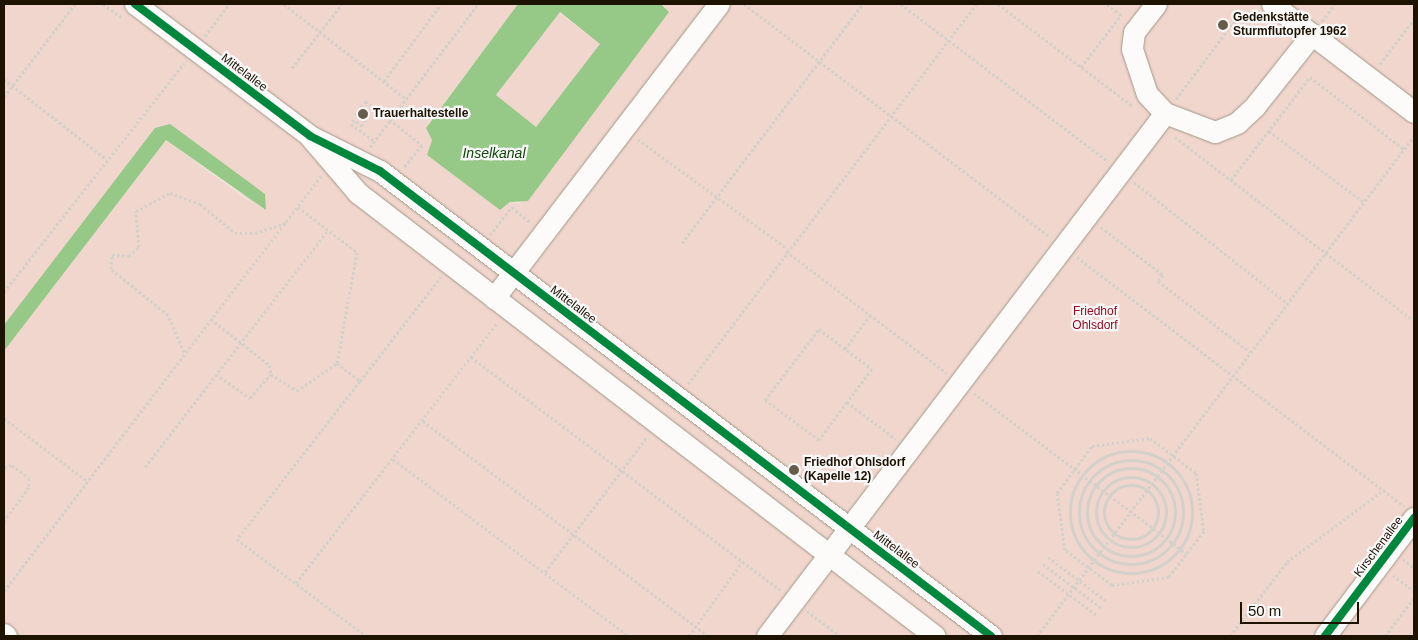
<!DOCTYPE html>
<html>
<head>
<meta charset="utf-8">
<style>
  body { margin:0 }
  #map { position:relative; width:1418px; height:640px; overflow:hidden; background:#eee5d6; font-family:Arial,sans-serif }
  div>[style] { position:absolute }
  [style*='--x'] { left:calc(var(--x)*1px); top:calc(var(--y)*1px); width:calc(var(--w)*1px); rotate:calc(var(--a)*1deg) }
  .green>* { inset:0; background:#f1d6ce }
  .water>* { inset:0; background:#96c888 }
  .path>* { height:3px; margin-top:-1.5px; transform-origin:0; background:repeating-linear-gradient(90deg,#d4d1cb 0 2.5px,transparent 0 5px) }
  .path>.ring { margin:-1.5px; padding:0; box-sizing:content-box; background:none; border:3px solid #d4d1cb; border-radius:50% }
  .roads { filter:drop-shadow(0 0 1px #a19785) drop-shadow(0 0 1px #a19785) }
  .minor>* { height:21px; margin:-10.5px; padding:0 10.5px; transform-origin:10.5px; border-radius:10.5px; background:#fcfbf9 }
  .cycleway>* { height:8px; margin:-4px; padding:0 4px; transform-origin:4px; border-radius:4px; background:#00873e }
  .dots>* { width:14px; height:14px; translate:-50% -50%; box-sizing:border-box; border:2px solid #f8f8f8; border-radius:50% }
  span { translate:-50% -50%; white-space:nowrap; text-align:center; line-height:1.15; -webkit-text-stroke:4.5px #f8f8f8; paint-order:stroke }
  .poi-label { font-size:12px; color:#1e1200; font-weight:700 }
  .left { translate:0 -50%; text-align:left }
  .street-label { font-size:12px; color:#1e1200 }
  .park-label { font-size:12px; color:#9a0823 }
  .water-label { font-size:14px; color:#11450a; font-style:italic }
  .frame { position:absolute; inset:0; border:5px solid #1e1200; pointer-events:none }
  .scale { position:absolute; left:1240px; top:602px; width:119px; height:22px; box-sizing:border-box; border:2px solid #1e1200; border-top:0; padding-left:6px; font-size:15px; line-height:18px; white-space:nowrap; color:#1e1200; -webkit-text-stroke:4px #f8f8f8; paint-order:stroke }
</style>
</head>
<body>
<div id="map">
  <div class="green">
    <i style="clip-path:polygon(4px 4px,518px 4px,427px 125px,432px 140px,427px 155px,500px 210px,510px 202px,520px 204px,666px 7px,661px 4px,1414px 4px,1414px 636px,4px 636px,4px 351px,166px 140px,255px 206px,170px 124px,4px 325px)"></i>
    <i style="clip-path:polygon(558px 12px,600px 44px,536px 127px,496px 95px)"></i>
  </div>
  <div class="water">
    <i style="clip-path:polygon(evenodd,518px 4px,661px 4px,669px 12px,528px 201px,510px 202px,500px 210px,427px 155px,432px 140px,426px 128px,518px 4px,560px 12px,600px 44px,536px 127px,496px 95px,560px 12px)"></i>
    <i style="clip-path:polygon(170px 124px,265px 194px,266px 210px,166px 140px,4px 351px,4px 325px,155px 128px)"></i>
  </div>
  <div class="path">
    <i style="--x:103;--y:4;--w:24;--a:36"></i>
    <i style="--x:284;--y:4;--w:155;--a:37.9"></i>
    <i style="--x:744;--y:4;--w:385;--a:37.3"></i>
    <i style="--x:901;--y:4;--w:260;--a:37.2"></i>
    <i style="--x:998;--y:4;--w:169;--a:37.1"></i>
    <i style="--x:1322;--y:21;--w:21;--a:-53"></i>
    <i style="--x:205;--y:36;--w:40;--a:-53"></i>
    <i style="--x:1380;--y:64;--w:56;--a:-52.9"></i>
    <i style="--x:1081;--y:67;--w:66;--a:-52.4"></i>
    <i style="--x:1121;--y:15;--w:19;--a:-144"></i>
    <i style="--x:292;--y:68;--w:81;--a:-52"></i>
    <i style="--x:4;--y:79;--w:130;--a:38.1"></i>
    <i style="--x:384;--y:81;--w:96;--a:-53.5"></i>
    <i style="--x:4;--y:97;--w:117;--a:-52.6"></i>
    <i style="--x:1176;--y:99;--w:109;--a:-53.2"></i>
    <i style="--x:360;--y:109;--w:10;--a:37"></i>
    <i style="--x:368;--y:115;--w:13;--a:119"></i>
    <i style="--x:362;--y:126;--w:10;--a:-143"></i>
    <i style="--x:354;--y:120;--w:5;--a:127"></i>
    <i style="--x:351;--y:124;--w:29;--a:36"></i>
    <i style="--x:355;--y:115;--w:18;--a:-52"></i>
    <i style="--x:366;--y:101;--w:71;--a:38.2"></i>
    <i style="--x:422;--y:145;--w:28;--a:129"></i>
    <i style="--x:1269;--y:131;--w:119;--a:36.8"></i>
    <i style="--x:1175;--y:137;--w:302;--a:37.6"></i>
    <i style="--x:638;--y:139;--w:186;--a:36.3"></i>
    <i style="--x:370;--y:147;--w:179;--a:-52.9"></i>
    <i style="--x:1231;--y:180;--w:130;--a:-52.5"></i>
    <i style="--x:1310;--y:77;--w:118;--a:37.5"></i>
    <i style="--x:1134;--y:182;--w:195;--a:38.3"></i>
    <i style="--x:298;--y:207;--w:74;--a:37.3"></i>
    <i style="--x:357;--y:252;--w:113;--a:100.2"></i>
    <i style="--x:1101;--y:227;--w:78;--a:37.7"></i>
    <i style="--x:1163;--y:275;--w:8;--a:130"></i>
    <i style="--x:1158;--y:281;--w:116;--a:37.7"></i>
    <i style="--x:490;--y:235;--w:36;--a:-52"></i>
    <i style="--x:512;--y:207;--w:23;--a:40"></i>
    <i style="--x:682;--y:243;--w:300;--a:-52.9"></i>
    <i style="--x:786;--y:251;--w:202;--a:37.2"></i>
    <i style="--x:1077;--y:257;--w:411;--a:37.3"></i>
    <i style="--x:4;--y:292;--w:291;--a:-51.8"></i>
    <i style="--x:211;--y:319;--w:74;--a:38.4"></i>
    <i style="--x:269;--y:365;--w:9;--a:77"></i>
    <i style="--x:271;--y:374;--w:31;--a:33"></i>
    <i style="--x:297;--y:391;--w:49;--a:-35"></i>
    <i style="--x:337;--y:363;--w:29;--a:38"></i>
    <i style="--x:360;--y:381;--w:200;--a:127.9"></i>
    <i style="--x:237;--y:539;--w:161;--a:36.9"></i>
    <i style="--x:845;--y:349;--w:42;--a:-53.7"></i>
    <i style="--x:184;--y:352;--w:40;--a:-113.4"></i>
    <i style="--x:168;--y:315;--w:73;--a:-141.1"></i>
    <i style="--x:111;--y:269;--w:14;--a:-86"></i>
    <i style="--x:112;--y:255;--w:17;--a:3"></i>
    <i style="--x:129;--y:256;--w:13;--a:-42"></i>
    <i style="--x:139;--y:247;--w:36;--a:-95"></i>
    <i style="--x:136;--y:211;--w:38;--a:-28"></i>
    <i style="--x:170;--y:193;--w:32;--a:20"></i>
    <i style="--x:200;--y:204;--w:45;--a:39.6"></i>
    <i style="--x:235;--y:233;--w:20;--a:0"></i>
    <i style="--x:255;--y:233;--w:33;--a:-18"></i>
    <i style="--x:471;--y:357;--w:387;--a:37"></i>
    <i style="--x:216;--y:374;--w:42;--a:35.2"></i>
    <i style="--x:250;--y:398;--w:32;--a:-49"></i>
    <i style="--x:360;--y:381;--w:132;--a:-52.1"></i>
    <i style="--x:688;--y:384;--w:477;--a:-52.8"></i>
    <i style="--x:974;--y:393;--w:267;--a:37.1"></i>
    <i style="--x:847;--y:402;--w:47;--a:126.4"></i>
    <i style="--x:819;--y:440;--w:67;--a:-143.5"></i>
    <i style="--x:765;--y:400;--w:89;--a:-52.7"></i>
    <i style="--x:819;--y:329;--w:66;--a:37"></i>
    <i style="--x:872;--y:369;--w:41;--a:127.1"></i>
    <i style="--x:847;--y:402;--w:61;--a:37.1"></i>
    <i style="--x:4;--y:418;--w:103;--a:37.1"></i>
    <i style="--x:423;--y:421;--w:357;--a:37"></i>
    <i style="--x:1150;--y:438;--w:58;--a:37.3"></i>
    <i style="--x:1196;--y:473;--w:59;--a:82.1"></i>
    <i style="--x:1204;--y:531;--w:58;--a:127.3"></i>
    <i style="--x:1169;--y:577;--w:58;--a:172"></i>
    <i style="--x:1112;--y:585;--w:59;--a:-143.3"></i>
    <i style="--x:1065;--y:550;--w:58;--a:-98"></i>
    <i style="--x:1057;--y:493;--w:59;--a:-53.3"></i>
    <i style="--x:1092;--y:446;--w:59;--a:-7.9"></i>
    <i class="ring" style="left:1070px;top:451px;width:119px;height:119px"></i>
    <i style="--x:393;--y:459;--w:295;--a:36.9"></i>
    <i class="ring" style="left:1079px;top:460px;width:101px;height:101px"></i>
    <i style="--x:4;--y:467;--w:8;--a:-14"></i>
    <i style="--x:12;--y:465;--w:21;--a:37"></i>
    <i style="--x:29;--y:478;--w:9;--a:90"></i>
    <i style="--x:29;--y:487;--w:42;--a:126.3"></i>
    <i style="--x:145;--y:467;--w:299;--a:-52.3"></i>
    <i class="ring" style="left:1087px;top:468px;width:85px;height:85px"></i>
    <i class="ring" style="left:1096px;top:477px;width:67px;height:67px"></i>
    <i class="ring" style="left:1104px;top:485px;width:51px;height:51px"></i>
    <i style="--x:1048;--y:557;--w:75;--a:36.9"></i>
    <i style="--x:1403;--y:559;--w:14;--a:39"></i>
    <i style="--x:1043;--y:564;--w:75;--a:36.9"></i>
    <i style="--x:1038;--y:571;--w:75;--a:36.9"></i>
    <i style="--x:545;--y:572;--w:169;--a:-52.9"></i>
    <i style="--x:1393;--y:575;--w:26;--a:37"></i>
    <i style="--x:296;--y:583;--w:330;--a:-52.3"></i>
    <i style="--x:4;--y:591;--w:522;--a:-52.63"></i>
    <i style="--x:807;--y:611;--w:41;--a:37.1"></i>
    <i style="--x:689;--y:636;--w:91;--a:-54.4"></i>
    <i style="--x:1037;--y:636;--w:626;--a:-52.98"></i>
    <i style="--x:1230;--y:636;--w:93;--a:-52.4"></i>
    <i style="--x:1287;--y:562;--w:121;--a:-36.6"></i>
    <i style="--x:1385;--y:636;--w:48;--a:-52.7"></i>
  </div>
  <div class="roads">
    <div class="minor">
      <i style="--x:135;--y:4;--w:219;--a:37"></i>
      <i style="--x:310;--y:136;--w:78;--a:26.6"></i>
      <i style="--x:380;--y:171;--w:768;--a:37.27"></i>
      <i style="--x:1156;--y:4;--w:36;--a:128"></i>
      <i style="--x:1134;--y:32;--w:17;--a:97"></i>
      <i style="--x:1132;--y:49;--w:47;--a:71.6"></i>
      <i style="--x:1147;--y:94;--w:26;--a:47"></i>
      <i style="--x:1165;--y:113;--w:53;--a:20.8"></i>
      <i style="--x:1215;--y:132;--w:24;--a:-22"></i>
      <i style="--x:1237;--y:123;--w:25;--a:-43"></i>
      <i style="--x:1255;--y:106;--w:92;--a:-51.6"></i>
      <i style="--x:1272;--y:4;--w:178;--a:37.3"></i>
      <i style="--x:311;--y:138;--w:72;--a:49.5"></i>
      <i style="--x:358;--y:193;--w:727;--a:37.52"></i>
      <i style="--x:494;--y:298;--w:370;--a:-52.6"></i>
      <i style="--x:4;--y:634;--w:3;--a:45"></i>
      <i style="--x:767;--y:636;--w:657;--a:-52.73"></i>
      <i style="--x:1325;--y:636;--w:148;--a:-53"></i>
    </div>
  </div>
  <div class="cycleway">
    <i style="--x:135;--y:4;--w:219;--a:37"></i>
    <i style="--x:310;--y:136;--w:78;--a:26.6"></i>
    <i style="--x:380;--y:171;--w:768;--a:37.27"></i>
    <i style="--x:1325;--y:636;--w:148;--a:-53"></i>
  </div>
  <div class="dots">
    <i style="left:1223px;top:25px;background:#675c4b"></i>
    <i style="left:363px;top:114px;background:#675c4b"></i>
    <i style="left:794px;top:470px;background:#675c4b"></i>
  </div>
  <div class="poi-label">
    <span class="left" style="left:1233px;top:25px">Gedenkstätte<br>Sturmflutopfer 1962</span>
    <span class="left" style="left:373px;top:114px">Trauerhaltestelle</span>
    <span class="left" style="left:804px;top:470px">Friedhof Ohlsdorf<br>(Kapelle 12)</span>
  </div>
  <div class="street-label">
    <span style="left:244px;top:73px;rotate:37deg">Mittelallee</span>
    <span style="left:573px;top:305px;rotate:37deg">Mittelallee</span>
    <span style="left:1379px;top:547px;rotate:-53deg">Kirschenallee</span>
    <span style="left:896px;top:550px;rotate:37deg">Mittelallee</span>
  </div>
  <div class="park-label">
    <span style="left:1095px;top:319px">Friedhof<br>Ohlsdorf</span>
  </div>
  <div class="water-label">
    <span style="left:494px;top:153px">Inselkanal</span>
  </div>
  <div class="frame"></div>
  <div class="scale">50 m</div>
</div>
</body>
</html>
